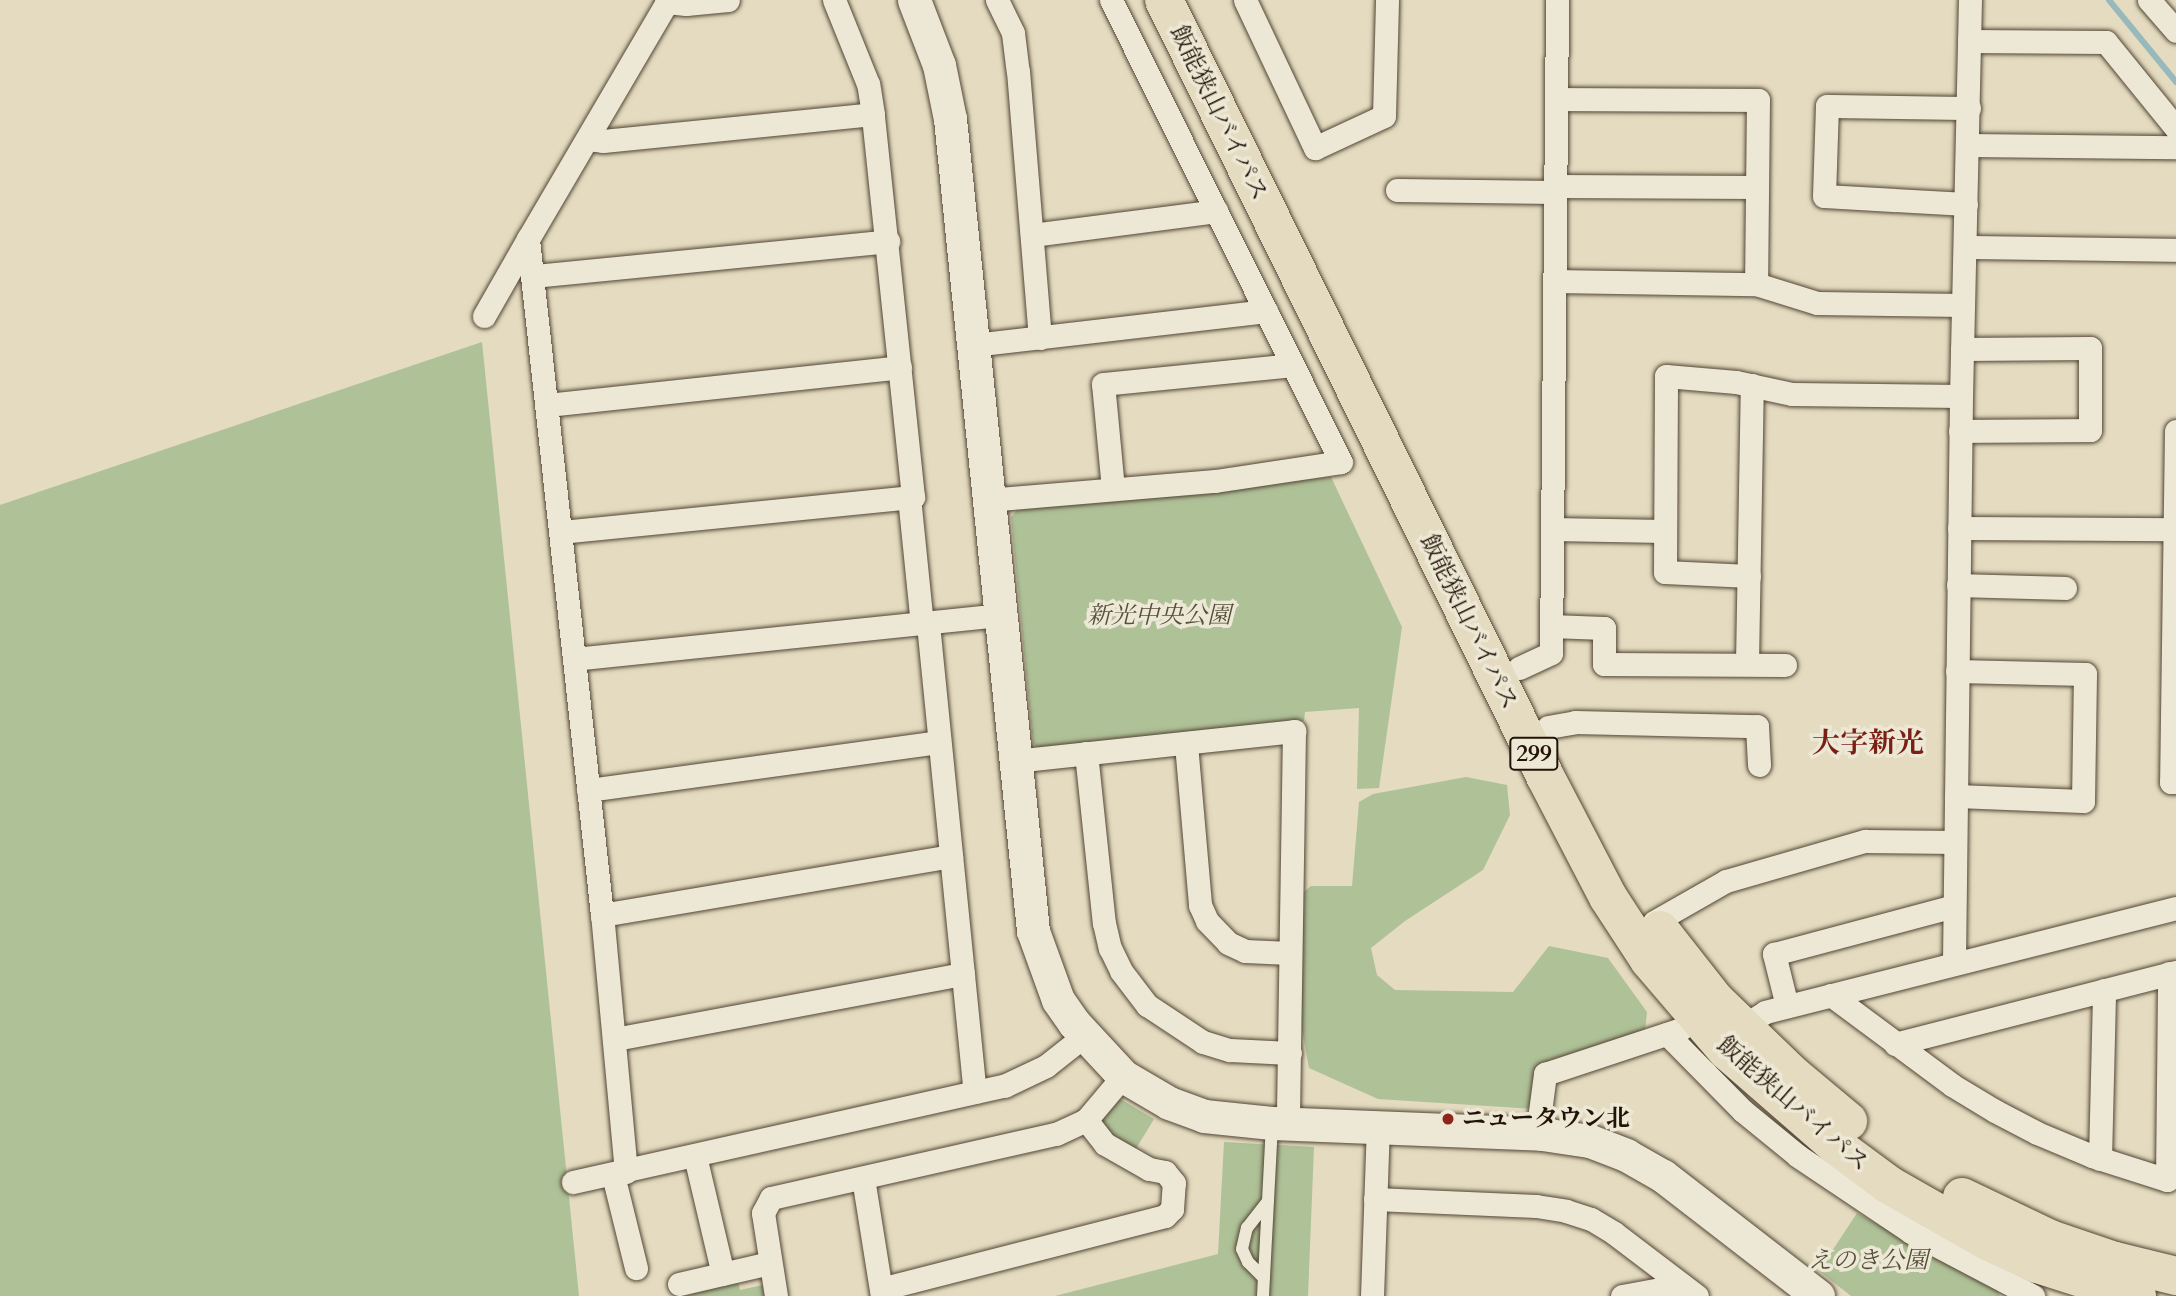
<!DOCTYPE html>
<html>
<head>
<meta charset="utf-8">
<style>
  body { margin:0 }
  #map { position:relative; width:2176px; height:1296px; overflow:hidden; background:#e4dbc0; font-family:Cardo,"Noto Serif JP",serif }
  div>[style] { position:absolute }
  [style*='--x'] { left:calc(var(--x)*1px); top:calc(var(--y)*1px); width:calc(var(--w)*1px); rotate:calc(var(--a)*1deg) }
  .green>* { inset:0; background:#aec197 }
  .stream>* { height:6px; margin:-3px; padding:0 3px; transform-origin:3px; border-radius:3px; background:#98b9bb }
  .roads { filter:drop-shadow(0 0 2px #534534) drop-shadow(0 0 2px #534534) }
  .lane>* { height:12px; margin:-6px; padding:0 6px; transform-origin:6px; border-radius:6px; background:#ede8d6 }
  .street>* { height:23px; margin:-11.5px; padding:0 11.5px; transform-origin:11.5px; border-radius:11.5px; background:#ede8d6 }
  .secondary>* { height:33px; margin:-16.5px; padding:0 16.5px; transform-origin:16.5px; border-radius:16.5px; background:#ede8d6 }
  .highway>* { height:38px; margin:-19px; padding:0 19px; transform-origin:19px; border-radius:19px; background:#e4dbc0 }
  .dots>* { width:19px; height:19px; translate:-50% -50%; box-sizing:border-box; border:4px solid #ede8d6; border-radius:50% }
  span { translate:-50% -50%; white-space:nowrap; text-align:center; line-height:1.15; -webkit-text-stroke:7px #ede8d6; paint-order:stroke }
  .shield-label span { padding:2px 5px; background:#ede8d6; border:2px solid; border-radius:5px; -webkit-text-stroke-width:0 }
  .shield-label { font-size:23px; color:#231306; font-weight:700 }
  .street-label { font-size:24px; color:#231306 }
  .park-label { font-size:24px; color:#545039; font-style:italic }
  .poi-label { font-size:24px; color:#231306; font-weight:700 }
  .left { translate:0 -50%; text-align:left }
  .quarter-label { font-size:28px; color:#7a1f14; font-weight:700 }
</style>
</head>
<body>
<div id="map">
  <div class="green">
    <i style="clip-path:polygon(482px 342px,579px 1296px,0 1296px,0 505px)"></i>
    <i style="clip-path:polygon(1331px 477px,1402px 627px,1379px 788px,1357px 789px,1359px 708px,1305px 712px,1304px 721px,1189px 734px,1039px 749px,1033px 743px,1011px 517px,1017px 510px)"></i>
    <i style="clip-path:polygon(1466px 777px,1507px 785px,1510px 815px,1483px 870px,1405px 921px,1371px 948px,1377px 975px,1395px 990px,1513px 992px,1549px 946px,1608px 958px,1647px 1012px,1645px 1032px,1543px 1063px,1535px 1109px,1378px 1099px,1309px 1068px,1300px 1019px,1300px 895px,1311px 886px,1352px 886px,1359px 802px,1373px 794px)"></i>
    <i style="clip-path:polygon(1117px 1097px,1154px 1119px,1134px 1152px,1099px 1127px,1100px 1117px)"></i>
    <i style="clip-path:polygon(1224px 1142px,1314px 1147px,1308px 1296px,1055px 1296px,1218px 1254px)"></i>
    <i style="clip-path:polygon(1857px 1213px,1997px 1290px,2000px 1296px,1851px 1296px,1819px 1271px)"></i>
    <i style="clip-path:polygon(738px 1281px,740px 1290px,768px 1284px,770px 1296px,685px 1296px)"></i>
  </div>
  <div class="stream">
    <i style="--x:2109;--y:0;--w:106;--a:50.7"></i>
  </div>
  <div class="roads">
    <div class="lane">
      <i style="--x:1264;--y:1278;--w:23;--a:-135"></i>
      <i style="--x:1248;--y:1262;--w:14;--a:-115"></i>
      <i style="--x:1242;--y:1249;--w:22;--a:-77"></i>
      <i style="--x:1247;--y:1228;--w:34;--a:-52"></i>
      <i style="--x:1263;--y:1296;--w:173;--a:-87"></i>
    </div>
    <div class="street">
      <i style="--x:997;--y:0;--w:37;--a:64"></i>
      <i style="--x:1013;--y:33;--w:38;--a:83"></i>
      <i style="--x:1018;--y:71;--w:268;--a:85.3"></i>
      <i style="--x:1245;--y:0;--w:164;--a:64.7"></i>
      <i style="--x:1315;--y:148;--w:76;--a:-24.9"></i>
      <i style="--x:1384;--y:116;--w:116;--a:-88.5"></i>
      <i style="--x:2149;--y:0;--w:41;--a:48.9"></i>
      <i style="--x:666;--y:2;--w:20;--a:6"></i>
      <i style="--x:686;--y:4;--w:42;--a:-5.4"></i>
      <i style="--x:1969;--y:41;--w:137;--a:0.4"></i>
      <i style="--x:2106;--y:42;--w:111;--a:50.9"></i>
      <i style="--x:1556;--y:99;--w:202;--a:0.3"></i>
      <i style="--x:1758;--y:100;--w:184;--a:90.6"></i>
      <i style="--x:587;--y:139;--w:16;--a:7"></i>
      <i style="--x:603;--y:141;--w:271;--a:-5.7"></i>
      <i style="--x:1968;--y:145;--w:208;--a:0.6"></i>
      <i style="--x:1555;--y:186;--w:202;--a:0.3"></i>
      <i style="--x:1397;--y:190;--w:158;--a:0.7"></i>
      <i style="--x:1966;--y:204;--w:142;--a:-176.8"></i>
      <i style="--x:1824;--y:196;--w:90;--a:-88.1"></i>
      <i style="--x:1827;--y:106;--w:142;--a:0.8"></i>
      <i style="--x:1032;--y:235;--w:186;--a:-7.4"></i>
      <i style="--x:1965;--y:247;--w:211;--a:0.8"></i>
      <i style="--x:534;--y:276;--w:356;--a:-5.6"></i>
      <i style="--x:1554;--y:281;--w:202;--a:0.9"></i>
      <i style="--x:1756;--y:284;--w:64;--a:17.3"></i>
      <i style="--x:1817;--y:303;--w:146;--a:0.8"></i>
      <i style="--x:484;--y:316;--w:89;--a:-60.3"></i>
      <i style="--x:973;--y:345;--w:295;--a:-6.6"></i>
      <i style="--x:547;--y:405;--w:355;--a:-6.1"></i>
      <i style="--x:1960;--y:431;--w:130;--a:-0.4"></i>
      <i style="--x:2090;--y:430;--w:82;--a:-90"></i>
      <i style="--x:2090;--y:348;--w:128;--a:179.6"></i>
      <i style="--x:2176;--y:431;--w:351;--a:90.8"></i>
      <i style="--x:2171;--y:782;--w:5;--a:0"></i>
      <i style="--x:1113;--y:489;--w:105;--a:-95.4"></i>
      <i style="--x:1103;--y:384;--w:190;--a:-5.7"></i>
      <i style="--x:909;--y:497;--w:128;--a:84.2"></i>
      <i style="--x:987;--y:500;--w:229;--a:-4.8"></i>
      <i style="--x:1215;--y:481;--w:127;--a:-8.6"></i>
      <i style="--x:1341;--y:462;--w:516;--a:-116.47"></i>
      <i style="--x:1959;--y:528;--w:217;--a:0.3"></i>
      <i style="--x:1552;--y:529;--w:113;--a:1"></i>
      <i style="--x:561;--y:532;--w:354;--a:-5.7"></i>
      <i style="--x:913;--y:497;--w:385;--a:-96"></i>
      <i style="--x:873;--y:114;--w:30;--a:-99"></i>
      <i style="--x:868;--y:84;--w:91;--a:-112"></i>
      <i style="--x:1749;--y:576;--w:84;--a:-177.3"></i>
      <i style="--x:1665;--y:572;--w:196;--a:-89.7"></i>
      <i style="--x:1666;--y:376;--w:70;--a:4.9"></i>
      <i style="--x:1736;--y:382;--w:57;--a:12.1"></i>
      <i style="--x:1792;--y:394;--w:169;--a:0.7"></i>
      <i style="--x:1958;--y:585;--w:107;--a:1.6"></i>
      <i style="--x:928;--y:624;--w:470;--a:84.3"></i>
      <i style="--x:1551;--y:626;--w:53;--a:2.2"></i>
      <i style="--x:1604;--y:628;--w:36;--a:90"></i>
      <i style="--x:1604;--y:664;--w:181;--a:0.3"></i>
      <i style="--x:574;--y:659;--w:428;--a:-5.9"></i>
      <i style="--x:1747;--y:663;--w:278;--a:-89"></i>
      <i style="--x:1519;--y:668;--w:35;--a:-25"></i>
      <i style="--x:1551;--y:653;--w:653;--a:-89.47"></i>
      <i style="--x:1548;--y:727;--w:27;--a:-10"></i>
      <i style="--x:1575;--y:722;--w:182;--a:1.3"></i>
      <i style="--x:1757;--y:726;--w:39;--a:87"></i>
      <i style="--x:1186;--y:744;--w:162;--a:85"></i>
      <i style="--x:1200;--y:905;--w:17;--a:66"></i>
      <i style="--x:1207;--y:921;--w:30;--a:46"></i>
      <i style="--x:1228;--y:943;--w:19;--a:25"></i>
      <i style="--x:1245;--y:951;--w:45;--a:2.5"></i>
      <i style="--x:1086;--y:753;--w:171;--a:84"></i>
      <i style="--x:1104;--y:923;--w:26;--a:77"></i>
      <i style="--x:1110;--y:948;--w:25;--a:64"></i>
      <i style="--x:1121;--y:971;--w:43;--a:52.6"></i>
      <i style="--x:1147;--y:1005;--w:67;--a:33.5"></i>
      <i style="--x:1203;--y:1042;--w:28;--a:17"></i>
      <i style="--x:1230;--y:1050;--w:60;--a:2.9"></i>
      <i style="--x:1014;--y:761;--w:282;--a:-6.1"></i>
      <i style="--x:1294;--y:731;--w:391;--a:90.9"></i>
      <i style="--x:588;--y:790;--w:353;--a:-7.8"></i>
      <i style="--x:1956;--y:796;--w:127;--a:2.3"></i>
      <i style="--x:2083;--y:801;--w:127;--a:-89.1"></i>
      <i style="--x:2085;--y:674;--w:128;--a:-178.7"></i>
      <i style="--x:602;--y:915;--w:354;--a:-9.6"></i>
      <i style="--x:1654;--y:922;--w:83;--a:-29.7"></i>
      <i style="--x:1726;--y:881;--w:145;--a:-16.1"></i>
      <i style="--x:1865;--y:841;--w:90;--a:0.6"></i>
      <i style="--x:1954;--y:962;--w:566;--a:-89.29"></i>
      <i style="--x:1961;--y:396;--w:396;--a:-88.7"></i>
      <i style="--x:1831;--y:995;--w:151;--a:36.6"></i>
      <i style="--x:1952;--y:1085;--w:50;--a:31.2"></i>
      <i style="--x:1995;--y:1111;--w:47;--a:27.6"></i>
      <i style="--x:2037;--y:1133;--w:60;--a:22.7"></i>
      <i style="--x:2092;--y:1156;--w:79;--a:17.7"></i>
      <i style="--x:2167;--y:1180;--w:207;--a:-89.4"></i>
      <i style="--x:1787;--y:1006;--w:54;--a:-104"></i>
      <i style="--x:1774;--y:954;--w:186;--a:-14.9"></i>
      <i style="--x:1743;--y:1026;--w:26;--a:-32"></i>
      <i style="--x:1765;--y:1012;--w:424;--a:-14.2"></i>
      <i style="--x:1667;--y:1034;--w:108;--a:45.4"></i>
      <i style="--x:1743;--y:1111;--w:71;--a:39.3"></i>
      <i style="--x:1798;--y:1156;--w:136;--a:33.9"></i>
      <i style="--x:1911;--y:1232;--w:138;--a:27.7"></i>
      <i style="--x:615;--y:1039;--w:354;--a:-10.6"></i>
      <i style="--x:1895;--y:1044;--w:290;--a:-14.4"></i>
      <i style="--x:1537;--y:1134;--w:61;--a:-82.4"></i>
      <i style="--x:1545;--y:1074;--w:143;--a:-18.3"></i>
      <i style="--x:695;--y:1156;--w:121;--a:76.7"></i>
      <i style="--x:2100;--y:1159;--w:169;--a:-88.6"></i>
      <i style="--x:626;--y:1172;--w:258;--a:-95.3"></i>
      <i style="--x:602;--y:915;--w:680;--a:-96.25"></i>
      <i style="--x:528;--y:239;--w:277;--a:-59.6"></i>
      <i style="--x:613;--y:1175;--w:96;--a:76.1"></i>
      <i style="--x:863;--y:1178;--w:120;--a:80.9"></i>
      <i style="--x:573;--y:1182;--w:442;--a:-12.6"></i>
      <i style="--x:1004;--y:1086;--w:47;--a:-25.5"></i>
      <i style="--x:1046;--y:1066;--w:48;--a:-38.3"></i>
      <i style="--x:1375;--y:1199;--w:161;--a:2.5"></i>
      <i style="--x:1536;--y:1206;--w:30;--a:9"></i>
      <i style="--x:1566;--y:1211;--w:26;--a:18"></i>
      <i style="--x:1591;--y:1219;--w:27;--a:31"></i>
      <i style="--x:1614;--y:1233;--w:104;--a:37.2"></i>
      <i style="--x:679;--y:1284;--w:93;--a:-13"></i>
      <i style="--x:881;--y:1289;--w:293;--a:-14.4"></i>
      <i style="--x:1165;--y:1216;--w:10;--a:-45"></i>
      <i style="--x:1172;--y:1209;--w:26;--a:-86"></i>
      <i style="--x:1174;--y:1183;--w:14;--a:-129"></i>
      <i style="--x:1165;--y:1172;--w:16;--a:-169"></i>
      <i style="--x:1149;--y:1169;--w:51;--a:-150.4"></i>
      <i style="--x:1105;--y:1144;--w:31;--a:-128"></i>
      <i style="--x:776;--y:1296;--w:84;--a:-98.9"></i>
      <i style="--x:763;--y:1213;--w:17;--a:-62"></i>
      <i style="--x:771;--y:1198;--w:292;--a:-12.7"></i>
      <i style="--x:1056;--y:1134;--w:33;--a:-25"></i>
      <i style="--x:1086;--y:1120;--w:57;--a:-49.9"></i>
      <i style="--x:1372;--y:1296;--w:170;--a:-88"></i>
      <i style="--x:1622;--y:1296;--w:61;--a:-10.4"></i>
    </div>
    <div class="secondary">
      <i style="--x:914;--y:0;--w:70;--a:69"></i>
      <i style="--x:939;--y:65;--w:55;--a:78.5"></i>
      <i style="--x:950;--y:119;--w:816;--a:84.16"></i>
      <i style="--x:1033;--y:931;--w:73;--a:70.1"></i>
      <i style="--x:1058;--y:1000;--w:28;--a:55"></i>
      <i style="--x:1074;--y:1023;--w:72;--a:47.2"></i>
      <i style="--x:1123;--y:1076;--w:53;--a:30.4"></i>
      <i style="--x:1169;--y:1103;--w:37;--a:20"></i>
      <i style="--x:1204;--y:1116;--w:68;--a:5.9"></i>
      <i style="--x:1272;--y:1123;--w:270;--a:2.3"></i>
      <i style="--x:1542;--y:1134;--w:49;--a:8.3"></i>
      <i style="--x:1590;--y:1141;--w:39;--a:21"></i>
      <i style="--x:1626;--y:1155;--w:43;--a:29.6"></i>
      <i style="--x:1663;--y:1176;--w:196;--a:37.7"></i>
    </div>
    <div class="highway">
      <i style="--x:1164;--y:0;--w:864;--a:63.85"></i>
      <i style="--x:1545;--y:776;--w:136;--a:62.5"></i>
      <i style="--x:1608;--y:897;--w:75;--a:56.9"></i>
      <i style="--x:1649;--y:960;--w:120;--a:49.4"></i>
      <i style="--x:1727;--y:1051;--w:143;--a:41"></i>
      <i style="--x:1835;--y:1145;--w:67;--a:36.5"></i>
      <i style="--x:1889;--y:1185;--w:113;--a:29.7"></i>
      <i style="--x:1987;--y:1241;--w:55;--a:24.7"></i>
      <i style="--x:2037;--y:1264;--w:105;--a:17.7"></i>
      <i style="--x:1660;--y:930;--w:89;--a:51.8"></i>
      <i style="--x:1715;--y:1000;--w:108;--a:43.9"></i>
      <i style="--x:1793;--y:1075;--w:72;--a:39.9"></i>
      <i style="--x:1962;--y:1197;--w:98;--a:25.5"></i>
      <i style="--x:2050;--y:1239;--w:69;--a:18.7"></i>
      <i style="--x:2115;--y:1261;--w:63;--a:13.8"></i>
    </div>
  </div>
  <div class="dots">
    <i style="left:1448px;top:1119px;background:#8f2418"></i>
  </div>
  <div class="shield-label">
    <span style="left:1534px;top:754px">299</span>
  </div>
  <div class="street-label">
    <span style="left:1219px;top:113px;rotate:64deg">飯能狭山バイパス</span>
    <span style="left:1469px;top:622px;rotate:64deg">飯能狭山バイパス</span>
    <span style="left:1793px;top:1104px;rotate:41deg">飯能狭山バイパス</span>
  </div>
  <div class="park-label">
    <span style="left:1159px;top:616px">新光中央公園</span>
    <span style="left:1868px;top:1261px">えのき公園</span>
  </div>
  <div class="poi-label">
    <span class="left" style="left:1462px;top:1119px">ニュータウン北</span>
  </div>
  <div class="quarter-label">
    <span style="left:1868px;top:743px">大字新光</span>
  </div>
</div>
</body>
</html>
